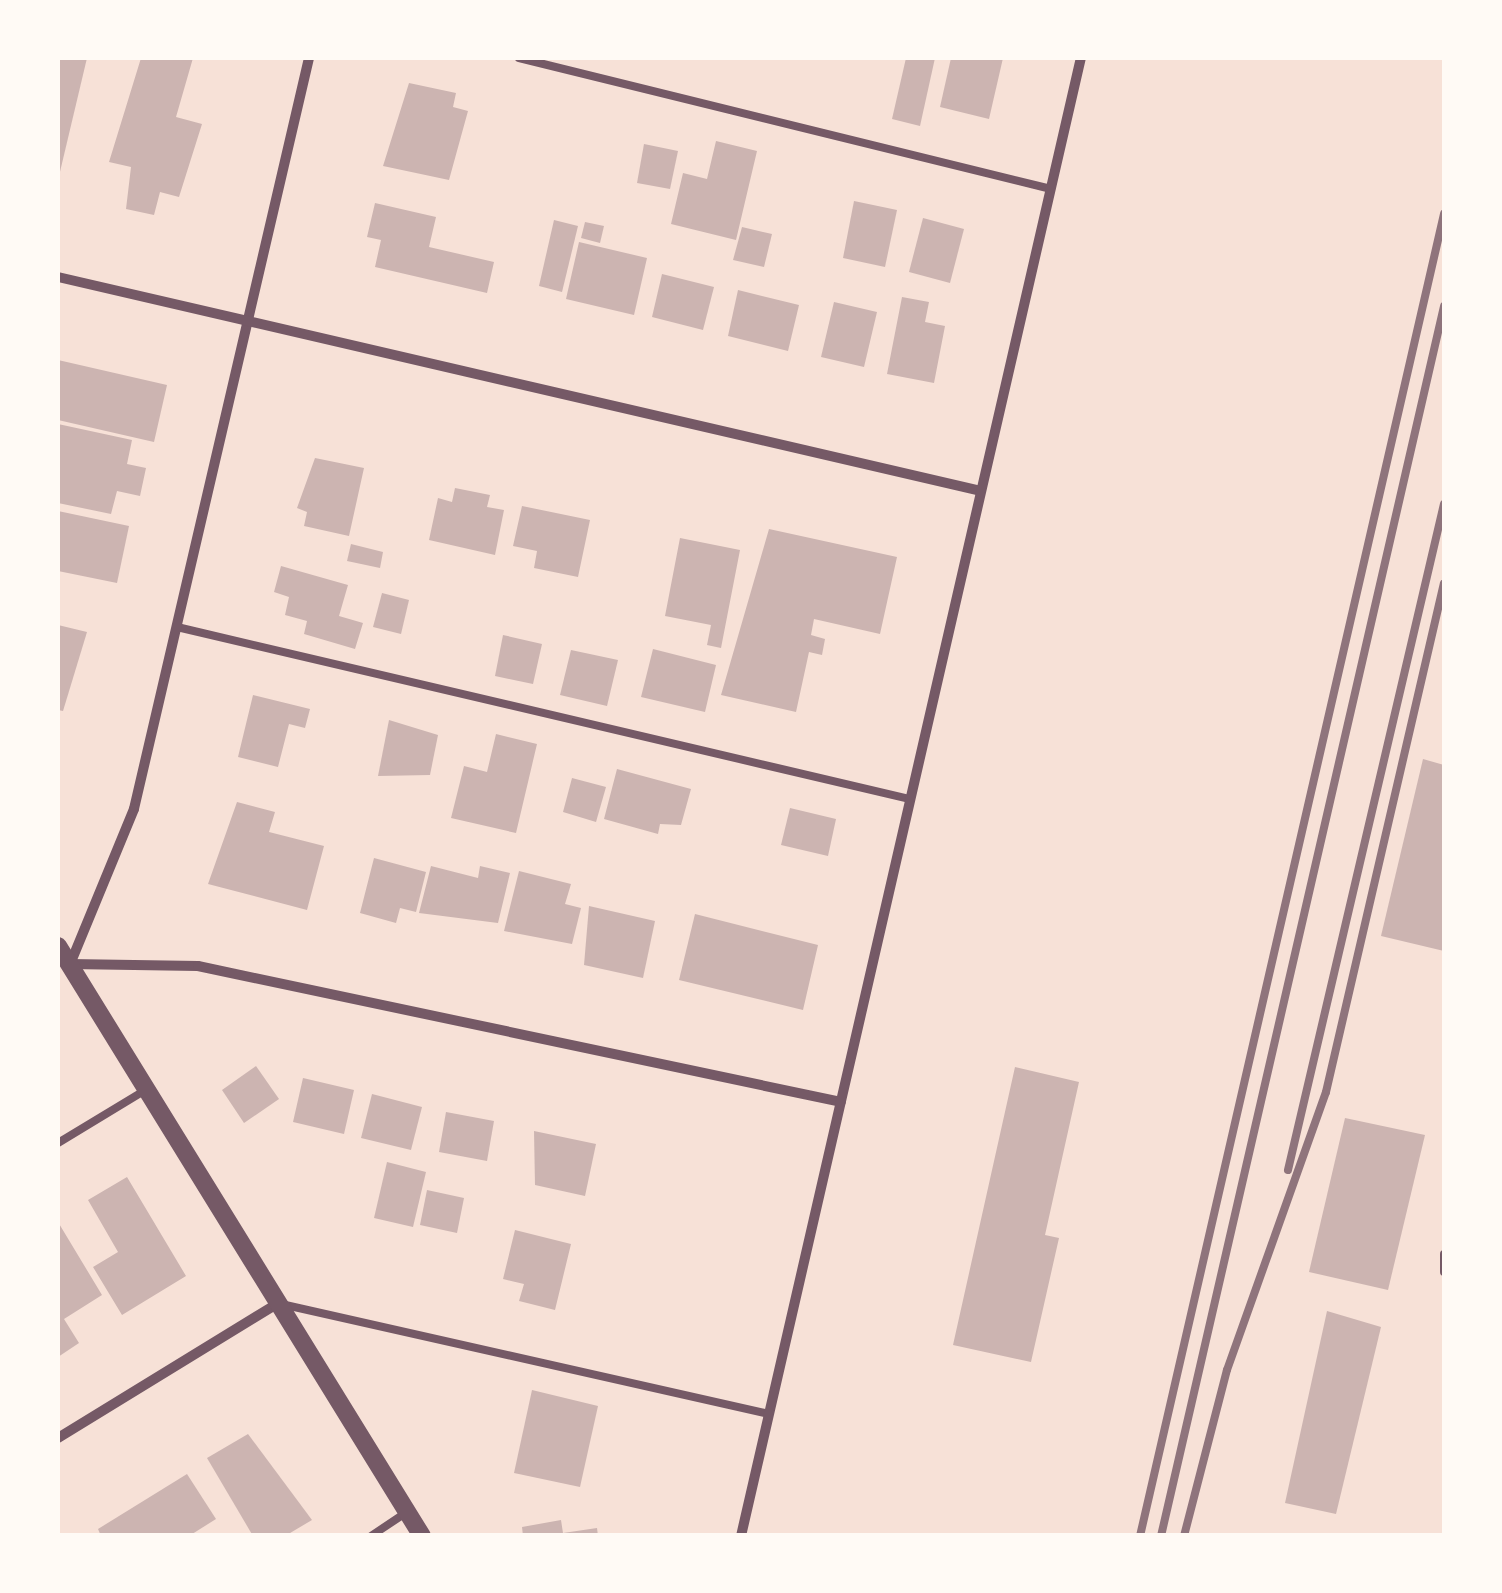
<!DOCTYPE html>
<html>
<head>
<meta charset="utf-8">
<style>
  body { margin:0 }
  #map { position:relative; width:1502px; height:1593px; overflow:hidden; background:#f7e1d7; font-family:"DejaVu Sans",sans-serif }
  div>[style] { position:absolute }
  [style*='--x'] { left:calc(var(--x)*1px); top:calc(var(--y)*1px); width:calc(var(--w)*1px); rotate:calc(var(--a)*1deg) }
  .building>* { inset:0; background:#ccb4b1 }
  .service>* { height:8px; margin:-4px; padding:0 4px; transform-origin:4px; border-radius:4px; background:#755966 }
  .minor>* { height:10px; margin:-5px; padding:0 5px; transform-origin:5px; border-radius:5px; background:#755966 }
  .tertiary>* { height:18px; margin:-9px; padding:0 9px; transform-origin:9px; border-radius:9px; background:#755966 }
  .rail>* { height:8px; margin:-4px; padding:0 4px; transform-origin:4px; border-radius:4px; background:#8f747c }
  span { translate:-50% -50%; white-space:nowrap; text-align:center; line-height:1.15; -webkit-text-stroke:8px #fffaf5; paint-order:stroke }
  .frame { position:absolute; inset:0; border:60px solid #fffaf5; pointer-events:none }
</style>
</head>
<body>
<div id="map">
  <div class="building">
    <i style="clip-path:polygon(58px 58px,87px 58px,59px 176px,58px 176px)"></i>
    <i style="clip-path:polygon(141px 58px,193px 58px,176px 117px,202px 124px,179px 197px,160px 192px,154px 215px,126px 209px,131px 167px,109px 162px)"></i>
    <i style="clip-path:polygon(906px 58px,935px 58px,920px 126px,892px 119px)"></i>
    <i style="clip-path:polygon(951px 58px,1003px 58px,989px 119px,940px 107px)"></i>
    <i style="clip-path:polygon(409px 83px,456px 93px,453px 107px,468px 111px,449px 180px,383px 166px)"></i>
    <i style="clip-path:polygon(716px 141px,757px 151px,736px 240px,671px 224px,683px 173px,707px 179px)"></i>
    <i style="clip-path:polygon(644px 144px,678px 151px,670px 189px,637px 183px)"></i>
    <i style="clip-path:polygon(854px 201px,897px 210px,885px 267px,843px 258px)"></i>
    <i style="clip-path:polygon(375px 203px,436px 217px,429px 247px,494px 262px,487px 293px,375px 267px,381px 240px,367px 237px)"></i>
    <i style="clip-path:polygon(923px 218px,964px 229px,950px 283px,909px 272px)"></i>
    <i style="clip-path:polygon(554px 220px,578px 226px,562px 292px,539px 286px)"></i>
    <i style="clip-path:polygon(585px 222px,604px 226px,600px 243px,581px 238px)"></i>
    <i style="clip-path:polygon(742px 227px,772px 234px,764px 267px,733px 260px)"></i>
    <i style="clip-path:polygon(579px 242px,647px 258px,634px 315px,566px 299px)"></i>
    <i style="clip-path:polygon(662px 274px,714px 287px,703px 330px,652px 317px)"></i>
    <i style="clip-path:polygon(738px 290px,799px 305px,788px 351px,728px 336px)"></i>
    <i style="clip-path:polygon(902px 297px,929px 302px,925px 322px,945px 326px,934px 383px,887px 374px)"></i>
    <i style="clip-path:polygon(834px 302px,877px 312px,864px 367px,821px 357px)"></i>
    <i style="clip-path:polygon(58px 360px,167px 385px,154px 442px,58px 420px)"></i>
    <i style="clip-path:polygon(58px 424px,132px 440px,127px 464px,146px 468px,140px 496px,117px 491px,111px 514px,58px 503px)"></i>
    <i style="clip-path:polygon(315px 458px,364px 468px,349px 536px,304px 526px,307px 512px,297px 508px)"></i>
    <i style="clip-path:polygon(455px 488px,490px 495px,487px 507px,504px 510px,495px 555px,429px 540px,438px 498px,452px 502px)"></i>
    <i style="clip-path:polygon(522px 506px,590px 520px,578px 577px,534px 568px,537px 551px,513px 546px)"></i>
    <i style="clip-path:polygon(58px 511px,129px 526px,117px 583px,58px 571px)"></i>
    <i style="clip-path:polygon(769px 529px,897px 557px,880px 634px,814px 619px,811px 635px,825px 639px,822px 655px,809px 652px,796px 712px,721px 695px)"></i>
    <i style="clip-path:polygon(680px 538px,740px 550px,721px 648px,707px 645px,711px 625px,665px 616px)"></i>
    <i style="clip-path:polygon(351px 544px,383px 552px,380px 568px,347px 561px)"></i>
    <i style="clip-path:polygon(281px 566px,348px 585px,339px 616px,363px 623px,355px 649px,304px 634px,307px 621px,285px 615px,289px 597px,274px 592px)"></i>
    <i style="clip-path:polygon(382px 593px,409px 600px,401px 634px,373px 627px)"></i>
    <i style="clip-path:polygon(58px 625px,87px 632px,63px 711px,58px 710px)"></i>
    <i style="clip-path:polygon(503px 635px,542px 644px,533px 684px,495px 676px)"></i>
    <i style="clip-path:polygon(653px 649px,716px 665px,705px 712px,641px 697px)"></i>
    <i style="clip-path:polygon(571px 650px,618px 660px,607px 706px,560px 695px)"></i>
    <i style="clip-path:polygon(253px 695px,310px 709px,305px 728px,289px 724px,278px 767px,238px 757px)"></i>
    <i style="clip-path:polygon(389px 720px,438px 735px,430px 775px,378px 776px)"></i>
    <i style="clip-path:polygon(496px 734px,537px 744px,516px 833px,451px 818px,464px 766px,487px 772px)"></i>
    <i style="clip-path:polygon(1423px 759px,1444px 765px,1444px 951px,1381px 936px)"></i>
    <i style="clip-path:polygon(617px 769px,691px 789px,681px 825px,660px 824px,658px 834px,604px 819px)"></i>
    <i style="clip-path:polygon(572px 778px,606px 787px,596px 822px,563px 812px)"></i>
    <i style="clip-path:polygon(237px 802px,275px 812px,269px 832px,324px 846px,307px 910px,208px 884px)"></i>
    <i style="clip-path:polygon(790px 808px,836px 819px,828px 856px,781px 845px)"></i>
    <i style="clip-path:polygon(374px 858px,426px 872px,416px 912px,400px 908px,396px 923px,360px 913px)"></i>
    <i style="clip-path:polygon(431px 866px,478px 878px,480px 866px,510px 873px,498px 923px,419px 913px)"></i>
    <i style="clip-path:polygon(519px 871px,571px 884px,565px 904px,581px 908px,572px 944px,504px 931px)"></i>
    <i style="clip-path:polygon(589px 906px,655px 921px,643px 978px,584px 965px)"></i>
    <i style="clip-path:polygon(695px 914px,818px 945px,803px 1010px,679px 980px)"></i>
    <i style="clip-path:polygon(256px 1066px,279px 1099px,244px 1123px,222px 1090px)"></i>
    <i style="clip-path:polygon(1015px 1067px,1079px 1082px,1045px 1235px,1059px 1238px,1031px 1362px,953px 1345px)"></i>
    <i style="clip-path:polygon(303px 1078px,354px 1090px,344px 1134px,293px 1122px)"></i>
    <i style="clip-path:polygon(372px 1094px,422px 1107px,411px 1150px,361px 1138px)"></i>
    <i style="clip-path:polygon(446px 1112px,494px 1121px,487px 1161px,439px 1152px)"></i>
    <i style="clip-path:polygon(1345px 1118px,1425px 1135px,1388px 1290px,1309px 1272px)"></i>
    <i style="clip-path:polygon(534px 1131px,596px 1144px,585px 1196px,535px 1185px)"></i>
    <i style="clip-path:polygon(387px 1162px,426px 1172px,413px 1227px,374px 1218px)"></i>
    <i style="clip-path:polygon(127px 1177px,186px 1276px,122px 1315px,93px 1267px,118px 1252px,88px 1200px)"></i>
    <i style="clip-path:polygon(427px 1190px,464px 1198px,457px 1233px,420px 1225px)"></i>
    <i style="clip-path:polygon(58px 1222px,102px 1295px,64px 1319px,79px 1343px,58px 1357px)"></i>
    <i style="clip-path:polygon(515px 1230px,571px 1244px,555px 1310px,519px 1301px,524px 1284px,503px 1279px)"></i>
    <i style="clip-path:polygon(1327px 1311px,1381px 1327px,1336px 1514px,1285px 1503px)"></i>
    <i style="clip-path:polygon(532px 1390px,598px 1406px,580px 1487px,514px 1473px)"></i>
    <i style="clip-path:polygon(248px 1434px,312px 1520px,285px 1536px,253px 1536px,207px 1458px)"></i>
    <i style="clip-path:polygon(187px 1474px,216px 1519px,189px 1536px,101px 1536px,98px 1529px)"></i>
    <i style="clip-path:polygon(561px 1520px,563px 1533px,597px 1528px,598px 1536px,523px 1536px,522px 1527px)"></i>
  </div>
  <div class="service">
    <i style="--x:519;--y:58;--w:548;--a:13.83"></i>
    <i style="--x:177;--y:627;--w:753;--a:13.21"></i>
    <i style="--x:58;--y:1143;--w:104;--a:-31.2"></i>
    <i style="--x:1444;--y:1254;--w:18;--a:90"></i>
    <i style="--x:281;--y:1304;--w:500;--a:12.7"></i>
    <i style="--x:371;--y:1536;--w:43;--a:-33.7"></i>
  </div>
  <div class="minor">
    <i style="--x:309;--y:58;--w:771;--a:103.12"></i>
    <i style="--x:134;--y:809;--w:168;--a:112.4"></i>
    <i style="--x:70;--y:964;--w:128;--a:0.9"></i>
    <i style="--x:198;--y:966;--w:657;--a:11.94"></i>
    <i style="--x:58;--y:277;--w:947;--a:13.05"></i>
    <i style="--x:58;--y:1438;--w:258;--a:-31.5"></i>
    <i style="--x:741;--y:1536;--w:1517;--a:-77.05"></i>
  </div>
  <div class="tertiary">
    <i style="--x:58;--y:946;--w:693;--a:58.33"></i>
  </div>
  <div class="rail">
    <i style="--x:1288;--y:1170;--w:684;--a:-76.82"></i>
    <i style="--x:1140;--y:1536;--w:1357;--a:-77.05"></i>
    <i style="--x:1161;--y:1536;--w:1262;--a:-77.04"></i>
    <i style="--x:1184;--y:1536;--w:171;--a:-75.5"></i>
    <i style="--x:1227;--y:1370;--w:295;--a:-70.4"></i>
    <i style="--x:1326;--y:1092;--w:522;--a:-76.95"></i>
  </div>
  <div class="frame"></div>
</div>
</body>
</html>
